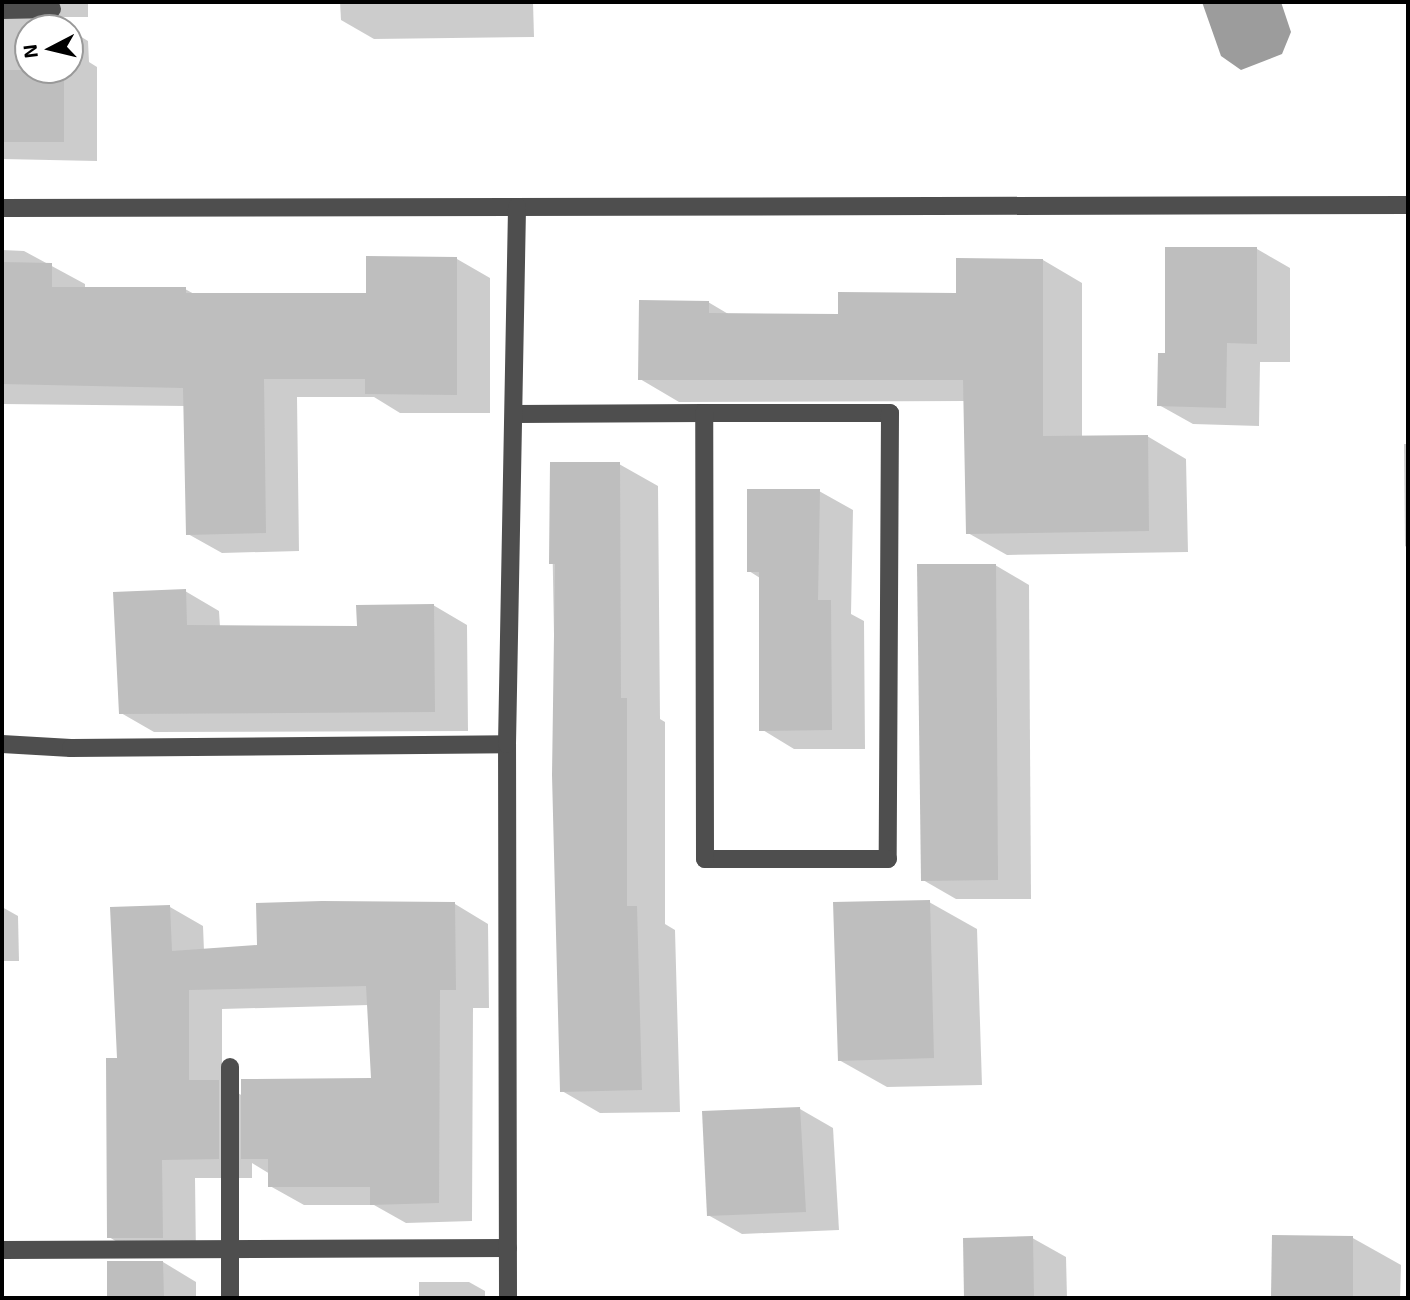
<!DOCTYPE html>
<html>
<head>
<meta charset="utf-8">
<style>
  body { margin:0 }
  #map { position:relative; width:1410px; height:1300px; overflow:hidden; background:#fff; font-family:"Exo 2",sans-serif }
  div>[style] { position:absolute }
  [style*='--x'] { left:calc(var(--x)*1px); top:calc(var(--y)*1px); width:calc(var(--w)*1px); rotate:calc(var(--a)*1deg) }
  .water>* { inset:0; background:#9c9c9c }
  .shadow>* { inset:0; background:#0003 }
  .building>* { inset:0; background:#bebebe }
  .minor>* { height:18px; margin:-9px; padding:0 9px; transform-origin:9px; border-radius:9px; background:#4e4e4e }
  span { translate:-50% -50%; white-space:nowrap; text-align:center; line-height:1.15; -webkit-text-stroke:6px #fff; paint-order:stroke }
  .frame { position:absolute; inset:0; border:4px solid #000; pointer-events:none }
  .north { position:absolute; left:14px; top:14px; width:70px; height:70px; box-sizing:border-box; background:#fff; border:2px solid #999; border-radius:50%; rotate:263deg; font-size:19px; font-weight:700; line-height:28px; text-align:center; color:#000 }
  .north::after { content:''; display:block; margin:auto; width:24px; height:32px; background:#000; clip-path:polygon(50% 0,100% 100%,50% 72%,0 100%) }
</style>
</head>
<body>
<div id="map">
  <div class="water">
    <i style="clip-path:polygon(1202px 2px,1281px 2px,1291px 32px,1282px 54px,1241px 70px,1221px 56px)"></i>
  </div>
  <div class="shadow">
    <i style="clip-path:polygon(2px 2px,88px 2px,88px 17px,35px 17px,31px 22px,55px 21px,67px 28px,28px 28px,28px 70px,70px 70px,70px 30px,88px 41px,89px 62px,97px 67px,97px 161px,2px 159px)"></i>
    <i style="clip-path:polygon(340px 2px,533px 2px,534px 37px,374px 39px,341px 20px)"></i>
    <i style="clip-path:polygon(1257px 249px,1290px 268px,1290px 362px,1260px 362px,1259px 426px,1193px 424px,1159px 405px,1166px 355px)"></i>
    <i style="clip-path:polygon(2px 250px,24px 251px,85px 284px,85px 289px,185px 289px,196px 295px,367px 295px,457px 259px,490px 278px,490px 413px,400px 413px,374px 397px,297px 397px,299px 551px,222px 553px,188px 534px,186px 406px,2px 404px)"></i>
    <i style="clip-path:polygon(1043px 260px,1082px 283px,1082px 437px,1147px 436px,1186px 459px,1188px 552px,1007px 555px,968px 533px,966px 401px,679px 402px,640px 379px,708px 302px,730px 315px,840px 315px,958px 294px)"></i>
    <i style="clip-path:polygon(1404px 444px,1408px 444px,1408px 548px,1405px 546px)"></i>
    <i style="clip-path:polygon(551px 464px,619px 464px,658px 486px,660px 719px,665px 722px,665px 924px,675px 930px,680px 1112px,600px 1113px,562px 1091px)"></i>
    <i style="clip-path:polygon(819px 491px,853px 510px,851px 614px,864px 621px,865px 749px,794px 749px,761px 729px,760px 578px,749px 571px)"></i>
    <i style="clip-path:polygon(995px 565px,1029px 585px,1031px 899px,956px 899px,923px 880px)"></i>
    <i style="clip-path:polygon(185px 591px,219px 611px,220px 627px,359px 628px,433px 605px,467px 625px,468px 731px,154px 732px,121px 713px)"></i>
    <i style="clip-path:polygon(929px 902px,977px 929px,982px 1085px,887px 1087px,839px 1060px)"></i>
    <i style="clip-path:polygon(evenodd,455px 904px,488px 924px,489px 1008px,473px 1008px,472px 1221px,406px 1223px,374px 1205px,304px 1205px,270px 1186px,270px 1174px,252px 1163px,252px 1178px,195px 1178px,196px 1256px,142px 1257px,109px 1237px,119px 1060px,170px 907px,203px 926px,204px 951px,259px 947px,455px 904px,369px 1005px,372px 1079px,243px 1096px,222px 1084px,222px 1009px,369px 1005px)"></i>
    <i style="clip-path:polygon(2px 907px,18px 916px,19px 961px,2px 961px)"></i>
    <i style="clip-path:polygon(800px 1109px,833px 1128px,839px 1230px,742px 1234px,708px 1215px)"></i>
    <i style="clip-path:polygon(1274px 1237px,1353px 1238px,1401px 1265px,1400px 1298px,1273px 1298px)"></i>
    <i style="clip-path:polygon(1032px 1238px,1066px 1257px,1067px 1298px,966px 1298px,965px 1240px)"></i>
    <i style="clip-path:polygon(163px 1262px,196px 1282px,196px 1298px,107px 1298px,108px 1263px)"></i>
    <i style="clip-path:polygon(419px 1282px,469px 1282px,485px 1291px,485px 1298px,419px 1298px)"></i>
  </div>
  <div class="building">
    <i style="clip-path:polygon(2px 70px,64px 70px,64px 142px,2px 142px)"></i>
    <i style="clip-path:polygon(1165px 247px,1257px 247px,1257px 344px,1227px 343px,1226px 408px,1157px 406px,1158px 353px,1165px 353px)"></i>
    <i style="clip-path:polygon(366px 256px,457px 257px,457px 395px,365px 394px,365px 379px,264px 379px,266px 533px,186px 535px,183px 388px,2px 384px,2px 262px,52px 263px,52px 287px,186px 287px,186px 293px,366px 293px)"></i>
    <i style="clip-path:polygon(956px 258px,1043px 259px,1043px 436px,1148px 435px,1149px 531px,966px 534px,963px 380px,638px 380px,639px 300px,709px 301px,709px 313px,838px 314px,838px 292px,956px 293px)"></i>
    <i style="clip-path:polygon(550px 462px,620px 462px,621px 698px,627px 698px,627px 906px,637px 906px,642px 1090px,560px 1092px,552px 775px,555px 564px,549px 564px)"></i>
    <i style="clip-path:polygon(747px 489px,820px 489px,818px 600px,831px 600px,832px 730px,759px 731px,759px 572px,747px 572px)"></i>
    <i style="clip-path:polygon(917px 564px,996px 564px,998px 880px,921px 881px)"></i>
    <i style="clip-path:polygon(186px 589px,187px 625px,357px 626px,356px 605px,434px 604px,435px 712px,119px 714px,113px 592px)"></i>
    <i style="clip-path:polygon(930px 900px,934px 1058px,838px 1061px,833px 902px)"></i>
    <i style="clip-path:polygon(322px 901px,455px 902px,456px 990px,440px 990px,439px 1203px,370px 1205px,370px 1187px,268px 1187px,268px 1159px,241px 1159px,241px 1079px,371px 1078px,366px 986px,189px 990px,189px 1080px,219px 1080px,219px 1159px,162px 1160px,163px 1238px,107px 1238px,106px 1058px,117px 1058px,110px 907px,170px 905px,172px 951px,257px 945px,256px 903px)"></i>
    <i style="clip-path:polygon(800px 1107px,806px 1212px,707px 1216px,702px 1111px)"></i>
    <i style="clip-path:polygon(1272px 1235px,1353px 1236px,1353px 1298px,1271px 1298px)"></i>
    <i style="clip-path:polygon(1033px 1236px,1034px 1298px,964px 1298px,963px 1238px)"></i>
    <i style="clip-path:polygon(107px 1261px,163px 1261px,164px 1298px,107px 1298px)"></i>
  </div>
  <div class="minor">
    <i style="--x:2;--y:10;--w:50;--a:-1.1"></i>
    <i style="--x:2;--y:208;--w:1406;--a:-0.12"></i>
    <i style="--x:515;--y:414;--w:189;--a:-0.3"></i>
    <i style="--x:704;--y:413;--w:186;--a:0"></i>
    <i style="--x:890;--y:413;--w:446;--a:90.3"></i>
    <i style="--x:888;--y:859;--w:183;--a:180"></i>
    <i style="--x:705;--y:859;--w:446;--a:-90.1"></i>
    <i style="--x:2;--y:744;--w:69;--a:3.3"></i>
    <i style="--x:71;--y:748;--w:436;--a:-0.5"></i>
    <i style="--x:2;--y:1250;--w:506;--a:-0.23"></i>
    <i style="--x:230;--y:1298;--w:231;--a:-90"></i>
    <i style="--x:508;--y:1298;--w:554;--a:-90.1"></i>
    <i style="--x:507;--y:744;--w:537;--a:-88.93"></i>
  </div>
  <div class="frame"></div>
  <div class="north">N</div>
</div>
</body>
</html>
